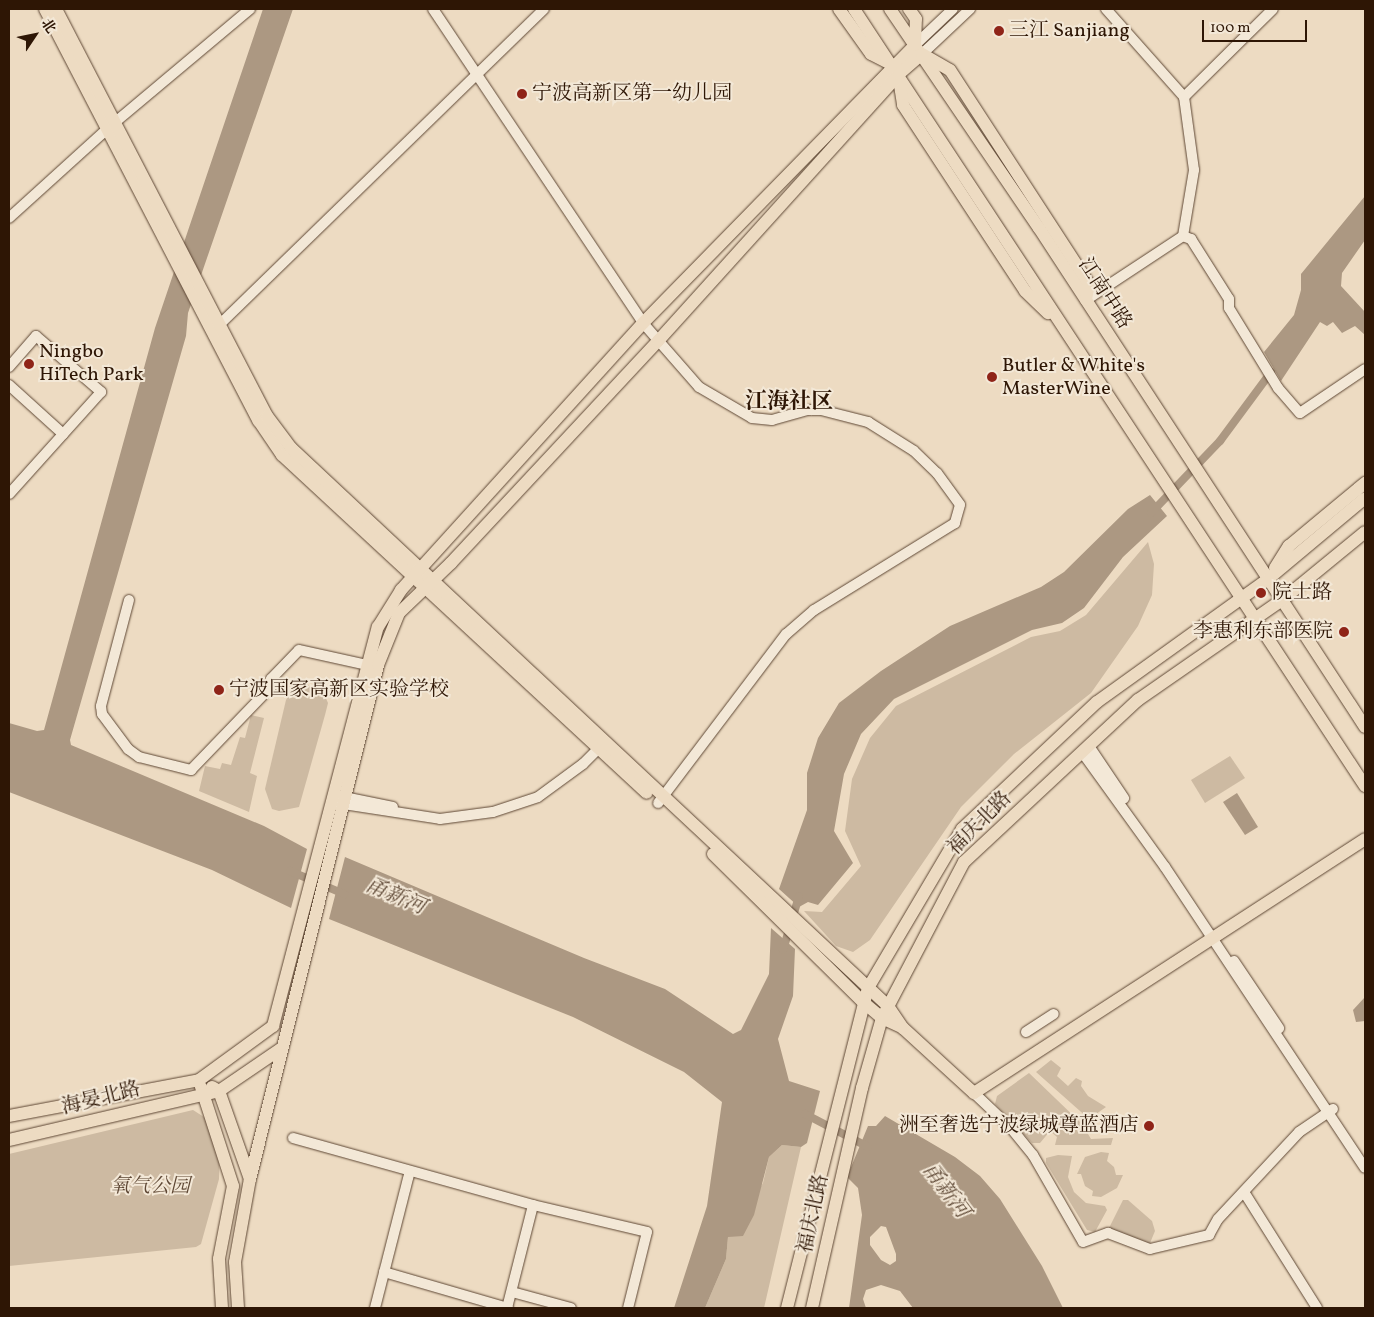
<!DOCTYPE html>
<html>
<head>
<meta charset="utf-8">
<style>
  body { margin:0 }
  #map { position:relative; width:1374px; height:1317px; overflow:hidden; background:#eddbc2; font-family:Vollkorn,"Noto Serif SC",serif }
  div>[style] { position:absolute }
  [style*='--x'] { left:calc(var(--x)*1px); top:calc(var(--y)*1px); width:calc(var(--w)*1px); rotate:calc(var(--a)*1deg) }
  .green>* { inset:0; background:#cdbaa2 }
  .water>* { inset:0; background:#ac9882 }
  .canal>* { height:8px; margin:-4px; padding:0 4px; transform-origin:4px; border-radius:4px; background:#ac9882 }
  .roads { filter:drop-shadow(0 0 1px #5e4734) drop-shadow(0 0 1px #5e4734) }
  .minor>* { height:10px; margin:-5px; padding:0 5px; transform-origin:5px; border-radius:5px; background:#f3e8d7 }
  .major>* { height:12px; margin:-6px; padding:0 6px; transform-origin:6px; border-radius:6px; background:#eddbc2 }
  .dots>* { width:14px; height:14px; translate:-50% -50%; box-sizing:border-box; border:2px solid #f3e8d7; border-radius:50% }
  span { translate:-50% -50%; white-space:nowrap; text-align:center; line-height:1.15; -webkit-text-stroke:4px #f3e8d7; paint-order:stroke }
  .poi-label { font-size:20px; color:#2e1605 }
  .left { translate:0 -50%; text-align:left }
  .right { translate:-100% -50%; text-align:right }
  .street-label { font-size:20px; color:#2e1605 }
  .park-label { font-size:20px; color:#5e4734; font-style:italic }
  .water-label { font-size:21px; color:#604a37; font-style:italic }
  .quarter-label { font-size:22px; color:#2e1605; font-weight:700 }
  .frame { position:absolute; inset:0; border:10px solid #2e1605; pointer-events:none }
  .north { position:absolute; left:10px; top:10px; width:50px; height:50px; -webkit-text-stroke:4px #f3e8d7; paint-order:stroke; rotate:56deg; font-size:14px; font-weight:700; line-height:20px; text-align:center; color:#2e1605 }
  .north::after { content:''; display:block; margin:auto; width:18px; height:22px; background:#2e1605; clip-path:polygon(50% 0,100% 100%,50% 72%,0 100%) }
  .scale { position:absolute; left:1202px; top:20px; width:105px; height:22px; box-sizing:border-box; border:2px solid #2e1605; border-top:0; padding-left:6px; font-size:15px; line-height:18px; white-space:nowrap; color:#2e1605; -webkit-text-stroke:4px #f3e8d7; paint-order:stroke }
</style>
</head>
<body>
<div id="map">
  <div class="green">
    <i style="clip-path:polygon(1148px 542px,1154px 564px,1152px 595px,1138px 626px,1091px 693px,1014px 754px,961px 807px,870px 940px,853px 952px,836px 946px,804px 911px,822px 912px,861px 866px,845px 831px,852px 779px,870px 738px,896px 706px,1031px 637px,1060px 631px,1086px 615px)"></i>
    <i style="clip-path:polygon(306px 684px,324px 694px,328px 703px,325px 715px,299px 807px,279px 811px,272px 809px,265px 789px,286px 700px,293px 689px)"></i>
    <i style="clip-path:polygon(251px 715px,264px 718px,250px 773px,257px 776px,249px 812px,199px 791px,205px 766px,220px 769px,222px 763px,231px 765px,240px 737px,245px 738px)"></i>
    <i style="clip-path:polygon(1230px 756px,1245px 778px,1205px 803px,1191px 780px)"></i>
    <i style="clip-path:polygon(1051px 1060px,1061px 1068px,1057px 1076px,1068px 1086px,1076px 1078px,1082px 1081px,1081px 1086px,1088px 1096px,1106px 1107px,1089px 1119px,1036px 1072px)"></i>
    <i style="clip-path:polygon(1029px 1073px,1082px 1124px,1091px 1139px,1113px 1138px,1111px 1145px,1055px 1145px,1057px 1137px,1050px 1131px,1040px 1143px,1032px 1143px,995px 1104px,997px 1096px)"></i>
    <i style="clip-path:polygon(193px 1110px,215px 1124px,220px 1137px,219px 1179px,201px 1244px,196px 1247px,9px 1266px,9px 1154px)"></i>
    <i style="clip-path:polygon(782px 1145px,801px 1147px,764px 1308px,705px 1308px,726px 1259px,728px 1237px,763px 1183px,769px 1157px)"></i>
    <i style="clip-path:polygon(1101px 1152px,1109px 1153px,1107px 1161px,1114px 1167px,1116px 1175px,1123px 1175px,1117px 1188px,1101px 1197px,1092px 1196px,1093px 1191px,1085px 1186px,1081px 1174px,1077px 1174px,1085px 1157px)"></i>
    <i style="clip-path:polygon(1058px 1155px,1072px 1156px,1068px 1177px,1074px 1192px,1086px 1203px,1105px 1206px,1107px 1210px,1095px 1232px,1087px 1230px,1046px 1163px,1046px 1158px)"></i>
    <i style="clip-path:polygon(1123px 1200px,1128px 1200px,1152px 1221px,1155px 1231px,1150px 1243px,1142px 1246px,1109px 1228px)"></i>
  </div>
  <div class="water">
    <i style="clip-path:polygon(263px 9px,293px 9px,188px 313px,186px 336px,70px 740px,71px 745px,264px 826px,307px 849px,291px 908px,212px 870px,9px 792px,9px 723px,37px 731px,44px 730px,155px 328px)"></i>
    <i style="clip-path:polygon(1365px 196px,1365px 240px,1342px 273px,1341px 286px,1365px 312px,1365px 335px,1355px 326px,1342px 333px,1333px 322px,1327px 326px,1320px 322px,1281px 381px,1264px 352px,1294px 315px,1301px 290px,1301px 274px)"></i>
    <i style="clip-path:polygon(1150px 495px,1167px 516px,1123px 557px,1084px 608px,1062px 623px,1032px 630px,894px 699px,861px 734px,844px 774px,834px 831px,853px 863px,818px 905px,808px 902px,799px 907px,779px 889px,807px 810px,807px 773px,818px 738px,839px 703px,881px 671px,950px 626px,1041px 587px,1064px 572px,1128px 509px)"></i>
    <i style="clip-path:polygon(1237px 793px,1258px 827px,1245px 835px,1223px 802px)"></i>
    <i style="clip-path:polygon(345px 857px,584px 958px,665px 989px,733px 1034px,741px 1030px,769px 974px,771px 928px,795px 949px,793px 996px,778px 1039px,789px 1081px,820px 1091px,807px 1143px,801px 1147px,782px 1145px,769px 1157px,754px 1215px,743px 1236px,728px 1237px,726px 1259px,705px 1308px,674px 1308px,707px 1206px,722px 1102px,684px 1072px,573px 1017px,329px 919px)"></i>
    <i style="clip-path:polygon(1365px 997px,1365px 1021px,1356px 1022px,1353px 1010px)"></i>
    <i style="clip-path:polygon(evenodd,885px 1116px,955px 1157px,980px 1176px,1000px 1199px,1042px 1266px,1063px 1308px,913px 1308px,900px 1291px,881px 1285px,866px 1290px,863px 1299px,866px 1308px,849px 1308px,862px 1215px,858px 1188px,847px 1177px,868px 1126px,876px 1126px,885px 1116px,881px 1226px,886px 1227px,896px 1254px,896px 1261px,890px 1265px,881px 1260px,870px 1245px,870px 1237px,881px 1226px)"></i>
  </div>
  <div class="canal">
    <i style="--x:1151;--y:513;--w:100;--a:-46.2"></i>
    <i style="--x:1220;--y:441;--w:86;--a:-53.5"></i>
    <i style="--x:290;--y:871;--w:59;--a:23.1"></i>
    <i style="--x:783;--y:950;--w:56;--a:-73.5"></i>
    <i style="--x:805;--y:1114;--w:71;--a:27.6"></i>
  </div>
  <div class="roads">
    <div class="minor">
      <i style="--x:433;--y:9;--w:378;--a:56.2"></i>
      <i style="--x:643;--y:323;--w:85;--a:48.8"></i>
      <i style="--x:699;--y:387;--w:61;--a:30.3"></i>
      <i style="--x:752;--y:418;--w:20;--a:6"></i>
      <i style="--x:772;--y:420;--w:36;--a:-16"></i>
      <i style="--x:807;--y:410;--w:14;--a:0"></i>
      <i style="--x:821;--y:410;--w:49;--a:14.3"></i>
      <i style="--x:868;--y:422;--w:54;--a:32.2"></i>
      <i style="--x:914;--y:451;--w:32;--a:44"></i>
      <i style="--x:937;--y:473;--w:39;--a:54"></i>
      <i style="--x:960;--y:505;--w:19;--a:106"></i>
      <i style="--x:955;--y:523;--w:166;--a:148.3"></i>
      <i style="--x:814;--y:610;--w:37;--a:139"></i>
      <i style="--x:786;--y:634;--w:212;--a:127.1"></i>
      <i style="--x:1106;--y:9;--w:118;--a:48.4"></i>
      <i style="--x:915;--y:45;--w:52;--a:-43.5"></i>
      <i style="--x:922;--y:54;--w:66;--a:-43.2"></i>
      <i style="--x:1184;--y:97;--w:125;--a:-44.7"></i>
      <i style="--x:9;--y:218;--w:132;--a:-42.2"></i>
      <i style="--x:107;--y:129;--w:187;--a:-40"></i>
      <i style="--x:1183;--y:236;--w:9;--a:21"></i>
      <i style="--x:1191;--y:239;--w:71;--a:57.7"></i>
      <i style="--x:1229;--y:299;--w:9;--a:90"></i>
      <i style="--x:1229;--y:308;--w:94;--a:58.5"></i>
      <i style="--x:1278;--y:388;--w:33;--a:49"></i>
      <i style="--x:1300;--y:413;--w:78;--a:-34.1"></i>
      <i style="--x:1086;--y:300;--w:116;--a:-33.4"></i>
      <i style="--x:1183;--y:236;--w:67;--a:-80.5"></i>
      <i style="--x:1194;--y:170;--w:74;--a:-97.8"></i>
      <i style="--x:215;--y:329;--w:459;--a:-44.2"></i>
      <i style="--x:9;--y:367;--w:41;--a:-48.9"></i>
      <i style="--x:36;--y:336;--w:86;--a:40.7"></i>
      <i style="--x:101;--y:392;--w:137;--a:132"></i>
      <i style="--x:9;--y:385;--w:73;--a:42.2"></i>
      <i style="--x:129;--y:600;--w:110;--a:104.8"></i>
      <i style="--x:101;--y:706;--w:8;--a:83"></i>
      <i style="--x:102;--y:714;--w:44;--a:53.4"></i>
      <i style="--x:128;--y:749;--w:14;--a:36"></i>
      <i style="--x:139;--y:757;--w:54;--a:14"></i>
      <i style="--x:191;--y:770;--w:115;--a:-46.1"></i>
      <i style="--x:271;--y:687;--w:8;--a:-90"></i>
      <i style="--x:271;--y:679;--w:40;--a:-46"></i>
      <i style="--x:299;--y:650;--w:70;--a:12.4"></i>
      <i style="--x:1089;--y:746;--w:63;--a:56.1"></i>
      <i style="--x:1082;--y:752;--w:142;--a:54.2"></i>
      <i style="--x:1165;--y:867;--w:361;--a:56.4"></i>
      <i style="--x:339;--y:796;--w:55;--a:11.5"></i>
      <i style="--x:337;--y:803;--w:104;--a:8.8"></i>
      <i style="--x:440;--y:819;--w:53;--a:-7.5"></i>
      <i style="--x:493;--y:812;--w:47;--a:-18.4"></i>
      <i style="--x:538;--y:797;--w:56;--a:-36.3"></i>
      <i style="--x:583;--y:764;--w:30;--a:-45"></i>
      <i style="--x:1234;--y:961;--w:81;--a:56.1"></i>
      <i style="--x:1026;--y:1032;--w:33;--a:-33"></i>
      <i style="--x:974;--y:1093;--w:51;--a:43.4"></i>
      <i style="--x:1011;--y:1128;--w:35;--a:51"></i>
      <i style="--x:1033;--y:1155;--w:100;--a:60.1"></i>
      <i style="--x:1083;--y:1242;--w:27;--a:-20"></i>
      <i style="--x:1108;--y:1233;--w:45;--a:20.9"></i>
      <i style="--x:1150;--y:1249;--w:61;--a:-13.3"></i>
      <i style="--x:1209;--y:1235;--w:18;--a:-61"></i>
      <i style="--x:1218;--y:1219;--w:119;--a:-47"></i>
      <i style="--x:1299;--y:1132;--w:41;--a:-34.1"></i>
      <i style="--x:293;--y:1138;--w:249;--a:15.6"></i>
      <i style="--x:533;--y:1205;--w:117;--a:13.3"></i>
      <i style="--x:647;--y:1232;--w:78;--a:104"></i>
      <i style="--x:1244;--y:1192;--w:137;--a:57.8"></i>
      <i style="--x:384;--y:1272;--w:129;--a:16.2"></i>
      <i style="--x:512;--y:1292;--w:61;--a:15.2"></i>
      <i style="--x:375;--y:1308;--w:141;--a:-75.7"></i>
      <i style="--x:507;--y:1308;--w:106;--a:-75.8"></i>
    </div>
    <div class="major">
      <i style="--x:45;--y:9;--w:464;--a:62.6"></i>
      <i style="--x:259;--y:421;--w:41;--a:55.9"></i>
      <i style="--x:282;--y:455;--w:497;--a:42.8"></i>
      <i style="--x:56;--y:9;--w:458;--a:62.6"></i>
      <i style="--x:267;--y:416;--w:40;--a:53"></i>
      <i style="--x:291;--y:448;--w:817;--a:43.07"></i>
      <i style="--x:888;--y:1006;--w:27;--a:56"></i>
      <i style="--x:903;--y:1028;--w:96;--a:42.5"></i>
      <i style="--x:974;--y:1093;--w:466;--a:-33"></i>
      <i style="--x:839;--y:9;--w:55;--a:54.6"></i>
      <i style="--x:871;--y:54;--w:22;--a:27"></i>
      <i style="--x:854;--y:9;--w:930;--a:56.67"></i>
      <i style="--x:890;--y:9;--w:265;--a:55.8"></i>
      <i style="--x:1039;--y:228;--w:596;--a:56.84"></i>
      <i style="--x:899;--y:79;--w:26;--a:81"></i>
      <i style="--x:903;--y:105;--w:222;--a:56.7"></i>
      <i style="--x:1025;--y:291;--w:32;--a:44"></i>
      <i style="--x:1275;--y:568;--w:26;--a:-58"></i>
      <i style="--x:1289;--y:546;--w:99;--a:-39.7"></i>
      <i style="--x:713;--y:854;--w:211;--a:44.6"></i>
      <i style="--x:863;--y:1002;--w:25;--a:40"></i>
      <i style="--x:882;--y:1018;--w:21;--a:25"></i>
      <i style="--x:201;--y:1087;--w:104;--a:72.1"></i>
      <i style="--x:233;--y:1186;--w:74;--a:100.9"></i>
      <i style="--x:219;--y:1259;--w:49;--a:86.5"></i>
      <i style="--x:212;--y:1087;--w:8;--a:30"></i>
      <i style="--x:219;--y:1091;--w:93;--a:70.6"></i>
      <i style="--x:9;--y:1116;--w:193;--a:-10.7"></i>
      <i style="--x:199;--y:1080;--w:92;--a:-36.1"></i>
      <i style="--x:273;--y:1026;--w:413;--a:-75.3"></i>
      <i style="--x:378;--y:627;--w:44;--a:-58.1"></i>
      <i style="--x:401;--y:590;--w:360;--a:-47.8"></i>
      <i style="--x:643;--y:323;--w:389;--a:-45.6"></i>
      <i style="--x:915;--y:45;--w:26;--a:-88"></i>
      <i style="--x:916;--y:19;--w:12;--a:-125"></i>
      <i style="--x:9;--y:1140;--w:216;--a:-13.1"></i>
      <i style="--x:219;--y:1091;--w:76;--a:-34.3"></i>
      <i style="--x:238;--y:1308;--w:46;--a:-93.7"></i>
      <i style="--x:235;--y:1262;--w:84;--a:-79.8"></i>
      <i style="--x:250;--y:1179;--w:530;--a:-76.02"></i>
      <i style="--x:378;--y:665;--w:56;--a:-68"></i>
      <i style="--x:399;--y:613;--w:72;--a:-43.9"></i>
      <i style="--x:451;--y:563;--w:304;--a:-47"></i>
      <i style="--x:658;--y:341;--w:360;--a:-47.9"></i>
      <i style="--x:899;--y:74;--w:30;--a:-41"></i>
      <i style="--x:922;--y:54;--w:32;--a:30"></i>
      <i style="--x:950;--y:70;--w:255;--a:57"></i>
      <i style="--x:1089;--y:284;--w:16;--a:101"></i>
      <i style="--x:787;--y:1308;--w:330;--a:-75.8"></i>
      <i style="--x:868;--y:988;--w:185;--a:-59.4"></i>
      <i style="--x:962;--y:829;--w:185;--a:-43.3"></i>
      <i style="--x:1097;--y:702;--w:211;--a:-35.7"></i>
      <i style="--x:1268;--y:579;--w:126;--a:-39.9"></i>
      <i style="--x:812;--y:1308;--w:226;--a:-77.2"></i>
      <i style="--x:862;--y:1088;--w:73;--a:-74.1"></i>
      <i style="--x:882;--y:1018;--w:176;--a:-62.3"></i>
      <i style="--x:964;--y:862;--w:238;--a:-43"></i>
      <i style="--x:1138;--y:700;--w:175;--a:-34.8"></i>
      <i style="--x:1282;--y:600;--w:107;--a:-39.3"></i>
    </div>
  </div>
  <div class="dots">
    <i style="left:999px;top:31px;background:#8f2418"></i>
    <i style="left:522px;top:94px;background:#8f2418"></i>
    <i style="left:29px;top:364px;background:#8f2418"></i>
    <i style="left:992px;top:377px;background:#8f2418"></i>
    <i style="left:1261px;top:593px;background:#8f2418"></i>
    <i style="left:1344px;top:632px;background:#8f2418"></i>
    <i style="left:219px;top:690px;background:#8f2418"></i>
    <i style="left:1149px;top:1126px;background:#8f2418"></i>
  </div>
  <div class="poi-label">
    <span class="left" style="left:1009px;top:31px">三江 Sanjiang</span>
    <span class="left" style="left:532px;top:94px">宁波高新区第一幼儿园</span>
    <span class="left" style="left:39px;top:364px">Ningbo<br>HiTech Park</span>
    <span class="left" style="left:1002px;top:378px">Butler &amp; White's<br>MasterWine</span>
    <span class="left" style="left:1272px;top:593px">院士路</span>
    <span class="right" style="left:1333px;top:632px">李惠利东部医院</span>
    <span class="left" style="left:229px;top:690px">宁波国家高新区实验学校</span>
    <span class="right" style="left:1139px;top:1126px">洲至奢选宁波绿城尊蓝酒店</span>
  </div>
  <div class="street-label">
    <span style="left:1104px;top:294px;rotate:57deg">江南中路</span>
    <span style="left:980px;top:824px;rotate:-45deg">福庆北路</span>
    <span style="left:101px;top:1099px;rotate:-14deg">海晏北路</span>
    <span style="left:814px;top:1214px;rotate:-78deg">福庆北路</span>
  </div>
  <div class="park-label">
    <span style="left:150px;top:1187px">氧气公园</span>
  </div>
  <div class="water-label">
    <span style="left:395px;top:897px;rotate:23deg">甬新河</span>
    <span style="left:945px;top:1191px;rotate:53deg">甬新河</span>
  </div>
  <div class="quarter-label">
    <span style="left:789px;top:403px">江海社区</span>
  </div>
  <div class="frame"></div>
  <div class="north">北</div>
  <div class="scale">100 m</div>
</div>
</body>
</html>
